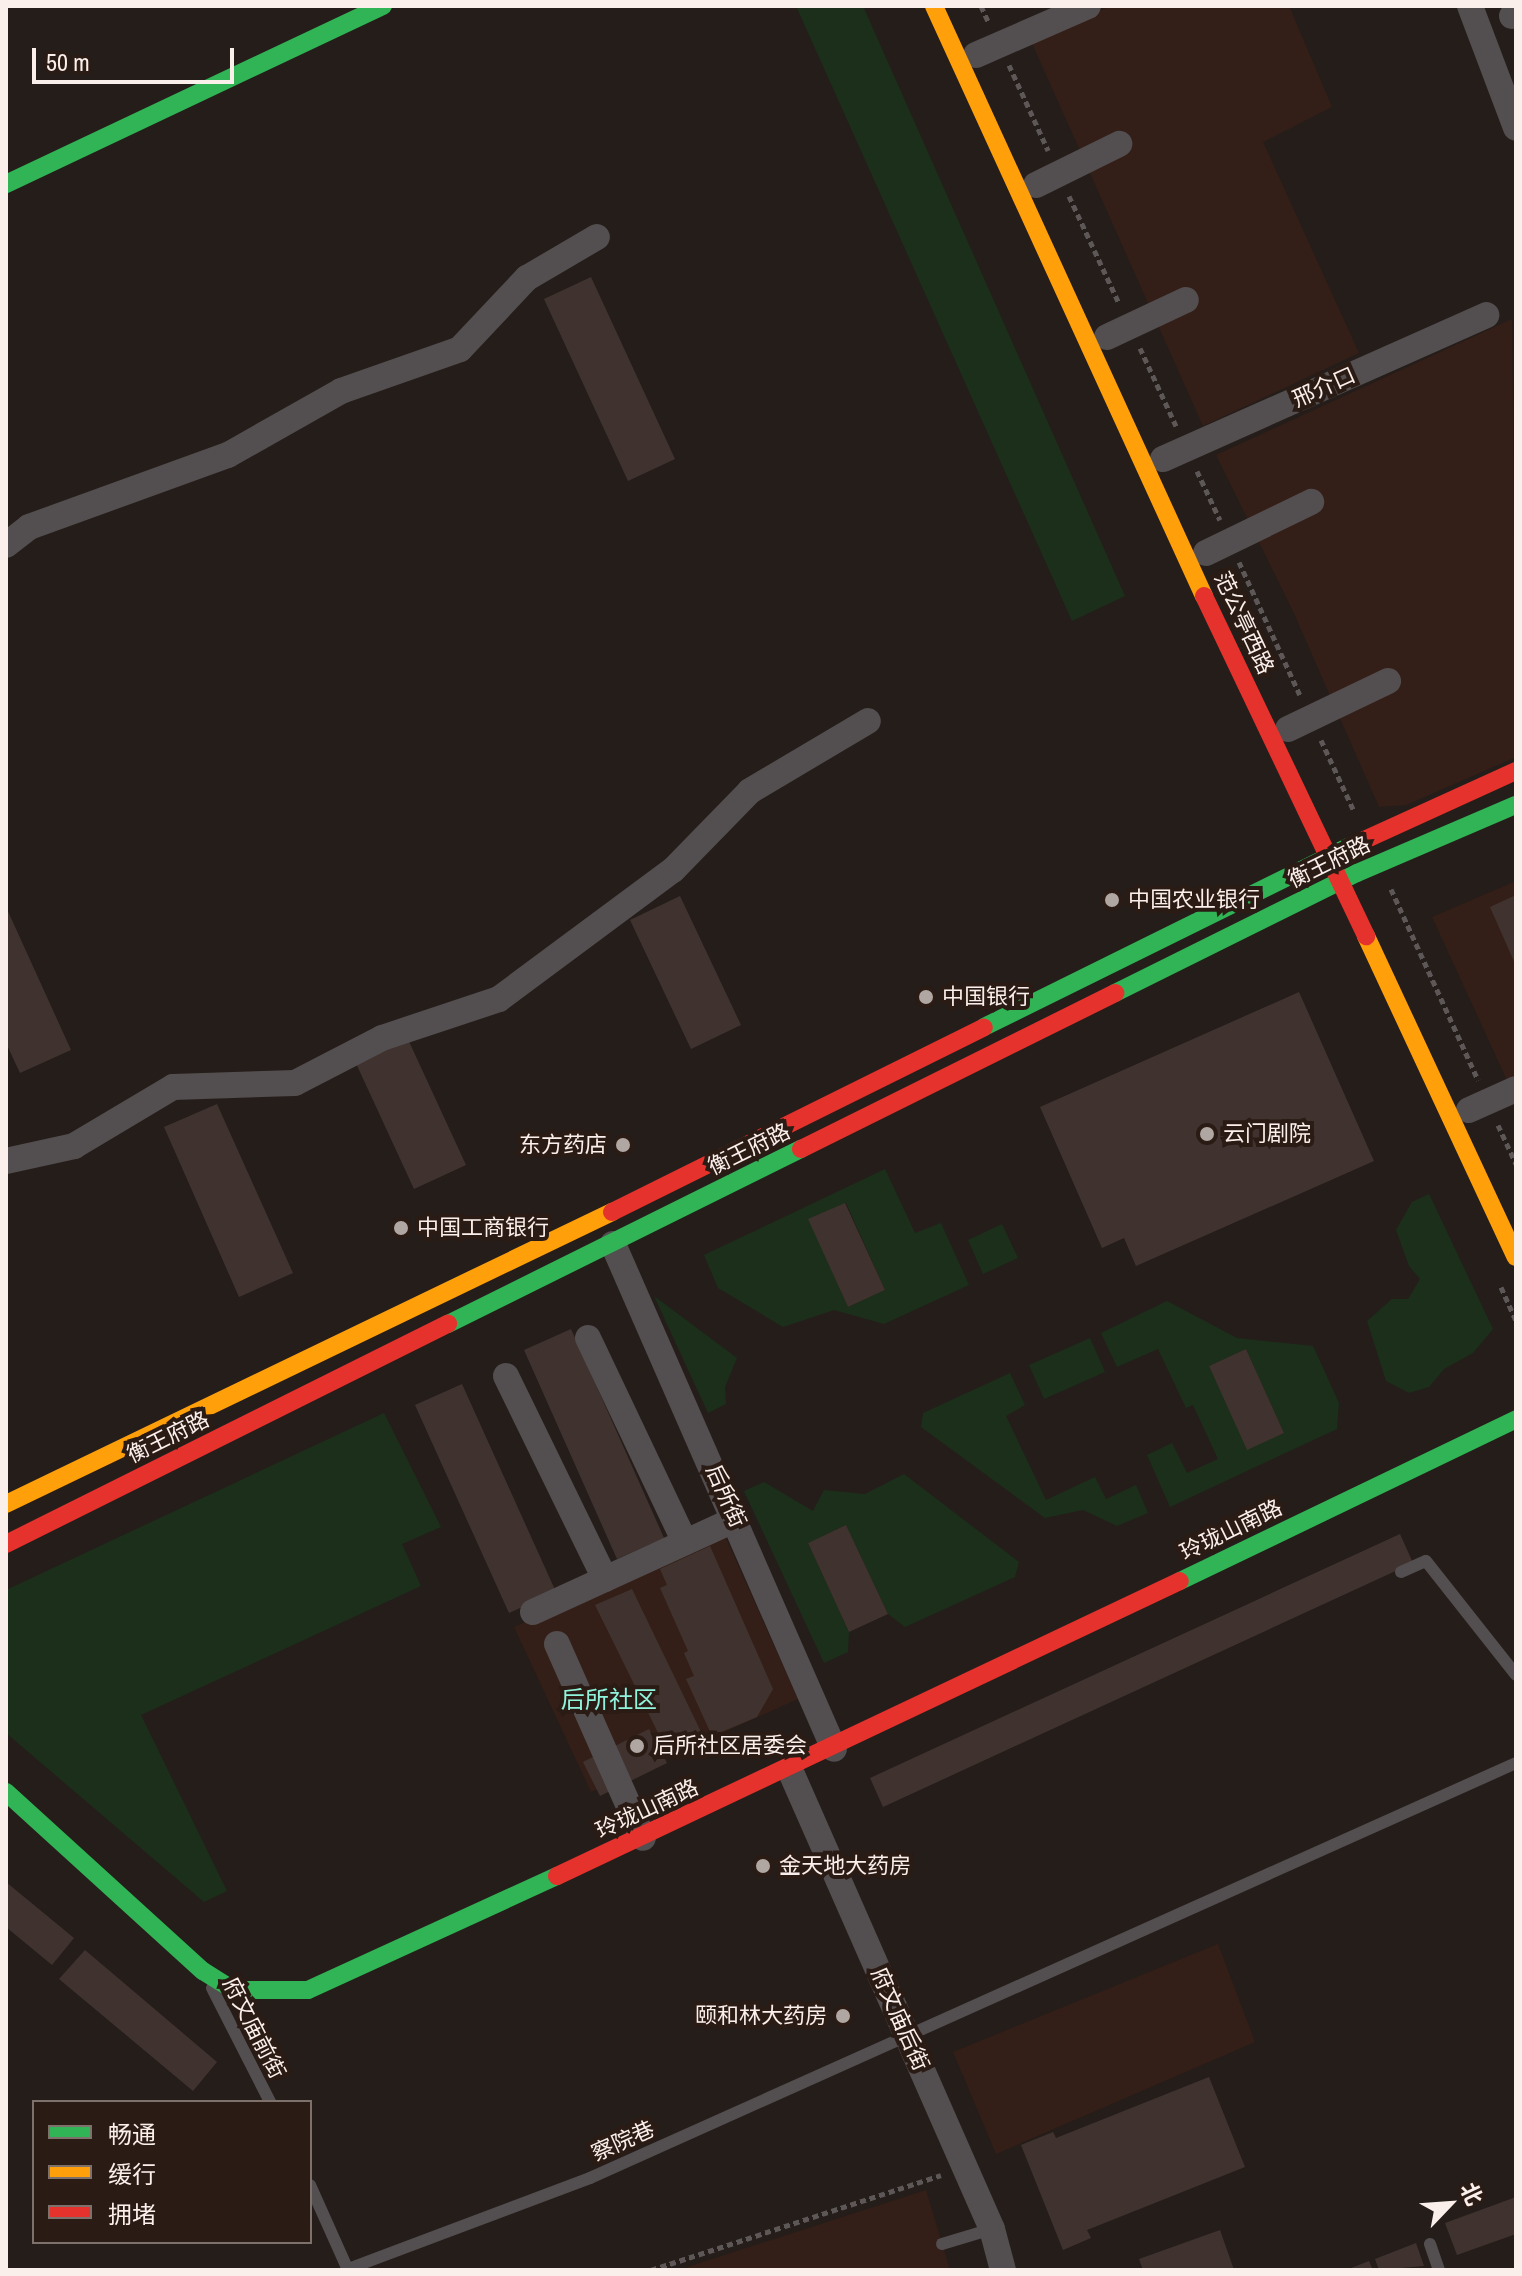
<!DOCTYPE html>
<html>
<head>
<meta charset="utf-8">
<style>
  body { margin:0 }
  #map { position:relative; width:1522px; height:2276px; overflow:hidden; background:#251d1a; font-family:"Archivo Narrow","Noto Sans SC",sans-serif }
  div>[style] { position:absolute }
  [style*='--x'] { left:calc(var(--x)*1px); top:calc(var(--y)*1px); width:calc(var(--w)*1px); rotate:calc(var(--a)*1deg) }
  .built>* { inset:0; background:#331f17 }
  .green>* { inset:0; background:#1b2f1b }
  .building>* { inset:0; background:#40332f }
  .path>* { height:5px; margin-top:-2.5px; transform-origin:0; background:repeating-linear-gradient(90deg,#5d5857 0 6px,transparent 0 10px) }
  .lane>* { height:12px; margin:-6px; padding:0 6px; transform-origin:6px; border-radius:6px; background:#534e4f }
  .street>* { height:26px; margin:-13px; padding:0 13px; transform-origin:13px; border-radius:13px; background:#534e4f }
  .fast>* { height:18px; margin:-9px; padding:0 9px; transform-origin:9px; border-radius:9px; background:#30b455 }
  .slow>* { height:18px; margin:-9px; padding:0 9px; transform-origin:9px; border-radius:9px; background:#ff9f0a }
  .jam>* { height:18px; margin:-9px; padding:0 9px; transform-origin:9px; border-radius:9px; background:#e5322d }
  .dots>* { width:22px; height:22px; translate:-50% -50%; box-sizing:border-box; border:4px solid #2a1b15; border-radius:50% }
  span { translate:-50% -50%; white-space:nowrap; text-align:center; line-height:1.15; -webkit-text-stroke:8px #2a1b15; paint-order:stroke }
  .street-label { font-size:22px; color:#fbefeb }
  .poi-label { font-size:22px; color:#fbefeb }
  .left { translate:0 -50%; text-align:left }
  .right { translate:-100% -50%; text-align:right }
  .neighbourhood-label { font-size:24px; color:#90f4dc }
  .frame { position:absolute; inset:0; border:8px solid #fbefeb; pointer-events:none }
  .legend { position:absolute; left:32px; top:2100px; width:280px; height:144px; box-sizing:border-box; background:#2a1b15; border:2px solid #7e706b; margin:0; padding:10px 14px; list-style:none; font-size:24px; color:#fbefeb }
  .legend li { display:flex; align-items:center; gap:16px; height:40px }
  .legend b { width:40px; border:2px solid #7e706b }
  .north { position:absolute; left:1410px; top:2164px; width:80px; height:80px; -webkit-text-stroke:6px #2a1b15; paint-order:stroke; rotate:65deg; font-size:22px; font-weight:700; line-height:32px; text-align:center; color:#fbefeb }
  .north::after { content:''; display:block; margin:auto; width:28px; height:36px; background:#fbefeb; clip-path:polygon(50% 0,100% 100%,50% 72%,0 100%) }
  .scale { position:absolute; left:32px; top:48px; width:202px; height:36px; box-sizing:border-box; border:4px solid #fbefeb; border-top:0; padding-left:10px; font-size:24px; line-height:28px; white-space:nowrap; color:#fbefeb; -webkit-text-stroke:6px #2a1b15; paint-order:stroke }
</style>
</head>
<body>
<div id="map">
  <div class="built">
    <i style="clip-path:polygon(1111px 6px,1289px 6px,1332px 107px,1263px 142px,1359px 353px,1203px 426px,1031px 41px)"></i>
    <i style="clip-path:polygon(1512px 319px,1516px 757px,1406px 805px,1379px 807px,1292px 609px,1216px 455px)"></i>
    <i style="clip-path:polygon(1516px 881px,1516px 1100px,1432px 917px)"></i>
    <i style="clip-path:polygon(725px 1536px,798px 1699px,591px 1792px,514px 1627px)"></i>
    <i style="clip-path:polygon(1218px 1944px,1255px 2042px,996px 2154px,953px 2052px)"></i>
    <i style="clip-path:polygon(926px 2190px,950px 2270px,678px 2270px)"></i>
  </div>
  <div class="green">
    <i style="clip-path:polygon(796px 6px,863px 6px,1125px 596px,1072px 621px)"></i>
    <i style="clip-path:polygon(evenodd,885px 1169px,915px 1233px,941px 1223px,969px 1285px,884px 1324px,834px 1310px,783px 1327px,718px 1288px,704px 1255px,885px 1169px,846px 1203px,885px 1290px,848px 1307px,809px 1220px,846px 1203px)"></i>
    <i style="clip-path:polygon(1429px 1194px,1493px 1329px,1473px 1353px,1444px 1369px,1429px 1387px,1409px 1393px,1386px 1381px,1367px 1321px,1392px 1299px,1408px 1299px,1420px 1279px,1409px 1266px,1396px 1230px,1412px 1202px)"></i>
    <i style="clip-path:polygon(1002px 1224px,1018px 1258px,983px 1274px,968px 1240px)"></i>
    <i style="clip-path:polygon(654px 1296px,737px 1358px,725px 1387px,726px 1404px,708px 1413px)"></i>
    <i style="clip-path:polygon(evenodd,1167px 1301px,1237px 1338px,1313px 1346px,1339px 1403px,1337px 1429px,1170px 1507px,1147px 1455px,1172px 1443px,1187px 1473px,1218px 1459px,1193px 1405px,1186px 1408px,1158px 1349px,1117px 1367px,1101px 1333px,1167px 1301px,1246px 1349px,1284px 1433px,1247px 1449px,1209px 1366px,1246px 1349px)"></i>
    <i style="clip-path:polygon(1090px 1338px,1105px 1372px,1044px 1399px,1029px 1365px)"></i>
    <i style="clip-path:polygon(1010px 1373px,1025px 1405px,1006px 1416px,1046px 1500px,1095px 1477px,1106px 1499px,1136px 1485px,1148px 1513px,1117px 1526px,1083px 1510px,1045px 1518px,921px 1427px,923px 1413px)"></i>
    <i style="clip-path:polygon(384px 1413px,441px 1527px,402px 1544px,421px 1586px,141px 1715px,227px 1891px,204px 1902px,6px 1733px,6px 1590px)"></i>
    <i style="clip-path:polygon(904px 1474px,1019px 1562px,1015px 1577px,905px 1627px,888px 1614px,846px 1525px,808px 1543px,849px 1632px,848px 1652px,824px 1663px,744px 1491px,764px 1482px,813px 1511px,824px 1490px,865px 1494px)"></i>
  </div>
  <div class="building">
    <i style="clip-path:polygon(591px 277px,675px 459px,628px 481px,544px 299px)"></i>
    <i style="clip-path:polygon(1516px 895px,1516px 966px,1490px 907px)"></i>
    <i style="clip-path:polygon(680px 896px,741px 1025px,691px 1049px,630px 920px)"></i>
    <i style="clip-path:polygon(6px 907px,71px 1050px,20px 1073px,6px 1043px)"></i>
    <i style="clip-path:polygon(1299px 992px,1374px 1161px,1136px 1266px,1124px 1238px,1102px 1248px,1040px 1107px)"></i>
    <i style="clip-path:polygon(400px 1022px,466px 1165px,414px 1189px,348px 1046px)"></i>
    <i style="clip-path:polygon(217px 1104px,293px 1273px,239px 1297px,164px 1127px)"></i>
    <i style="clip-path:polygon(845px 1203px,885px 1290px,848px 1307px,808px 1219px)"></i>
    <i style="clip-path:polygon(571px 1329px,664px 1538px,617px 1559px,524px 1350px)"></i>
    <i style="clip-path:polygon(1246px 1349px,1284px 1433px,1247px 1450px,1209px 1366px)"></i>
    <i style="clip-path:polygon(462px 1384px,556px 1592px,509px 1613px,415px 1405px)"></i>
    <i style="clip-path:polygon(846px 1525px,888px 1614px,849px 1632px,808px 1543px)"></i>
    <i style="clip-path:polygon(1400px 1534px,1413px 1563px,883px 1807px,870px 1778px)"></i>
    <i style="clip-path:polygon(710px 1546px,773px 1689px,757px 1717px,712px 1736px,686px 1679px,694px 1676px,684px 1653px,688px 1651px,660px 1588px,667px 1585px,660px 1569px)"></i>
    <i style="clip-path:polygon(632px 1589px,703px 1736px,667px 1751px,595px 1605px)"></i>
    <i style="clip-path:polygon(649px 1729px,667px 1763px,600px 1796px,583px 1762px)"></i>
    <i style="clip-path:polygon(6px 1882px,74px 1938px,52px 1965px,6px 1927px)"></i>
    <i style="clip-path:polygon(85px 1950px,217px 2062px,193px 2091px,59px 1979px)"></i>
    <i style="clip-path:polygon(1209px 2077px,1245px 2167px,1087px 2230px,1091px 2238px,1063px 2250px,1021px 2145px,1053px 2132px,1056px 2138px)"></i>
    <i style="clip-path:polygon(1516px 2197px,1516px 2234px,1457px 2255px,1445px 2223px)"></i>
    <i style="clip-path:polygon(1220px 2230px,1234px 2270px,1143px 2270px,1139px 2259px)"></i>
    <i style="clip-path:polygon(1416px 2243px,1424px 2266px,1379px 2270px,1375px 2259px)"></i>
    <i style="clip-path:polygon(1369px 2261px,1373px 2270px,1346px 2270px)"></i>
  </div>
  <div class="path">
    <i style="--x:981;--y:6;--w:19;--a:65"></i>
    <i style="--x:1009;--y:65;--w:94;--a:65.4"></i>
    <i style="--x:1069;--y:196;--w:118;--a:65"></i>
    <i style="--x:1140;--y:348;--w:86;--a:65.2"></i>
    <i style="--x:1197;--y:471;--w:54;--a:64.9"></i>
    <i style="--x:1239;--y:562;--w:146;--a:65.4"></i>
    <i style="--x:1321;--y:740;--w:78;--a:65.1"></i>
    <i style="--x:1391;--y:889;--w:210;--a:65.5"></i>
    <i style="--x:1498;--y:1125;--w:43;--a:65.2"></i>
    <i style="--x:1501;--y:1287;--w:37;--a:66"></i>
    <i style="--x:651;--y:2270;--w:305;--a:-18.1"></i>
  </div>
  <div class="lane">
    <i style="--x:1401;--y:1572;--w:27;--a:-24"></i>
    <i style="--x:1426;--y:1561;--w:145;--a:51.7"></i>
    <i style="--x:212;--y:1988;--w:128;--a:63"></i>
    <i style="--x:310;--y:2185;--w:93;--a:65.9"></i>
    <i style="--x:942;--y:2244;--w:52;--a:-16.7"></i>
    <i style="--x:1430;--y:2244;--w:28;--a:71"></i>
    <i style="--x:348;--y:2269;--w:259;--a:-20.6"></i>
    <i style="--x:590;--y:2178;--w:1015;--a:-24.14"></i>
  </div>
  <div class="street">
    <i style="--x:1470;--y:6;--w:130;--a:69.3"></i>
    <i style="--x:1512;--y:16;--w:4;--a:-27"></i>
    <i style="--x:976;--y:55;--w:122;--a:-23.6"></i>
    <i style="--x:1036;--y:185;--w:93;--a:-26.3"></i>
    <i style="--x:1107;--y:337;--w:87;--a:-25.1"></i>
    <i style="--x:1163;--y:459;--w:354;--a:-24"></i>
    <i style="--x:6;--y:545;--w:29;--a:-38"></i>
    <i style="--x:29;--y:527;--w:212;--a:-19.9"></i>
    <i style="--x:228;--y:455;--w:130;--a:-29.5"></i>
    <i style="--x:341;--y:391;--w:126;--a:-19.4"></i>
    <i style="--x:460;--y:349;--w:98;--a:-46.7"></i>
    <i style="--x:527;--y:278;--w:81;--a:-30.4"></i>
    <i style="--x:1206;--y:553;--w:117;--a:-25.9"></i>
    <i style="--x:1288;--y:729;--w:111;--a:-25.6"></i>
    <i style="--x:1469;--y:1110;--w:51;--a:-24.1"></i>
    <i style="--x:6;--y:1161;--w:70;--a:-12.4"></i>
    <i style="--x:74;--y:1146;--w:115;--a:-30.8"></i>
    <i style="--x:173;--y:1087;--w:122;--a:-1.9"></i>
    <i style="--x:295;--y:1083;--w:98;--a:-27.3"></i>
    <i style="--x:382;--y:1038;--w:123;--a:-18.4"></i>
    <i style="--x:499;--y:999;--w:217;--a:-36.6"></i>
    <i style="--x:673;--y:870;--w:110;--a:-45.7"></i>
    <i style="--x:750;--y:791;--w:137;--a:-30.7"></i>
    <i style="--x:613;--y:1244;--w:551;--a:66.36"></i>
    <i style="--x:588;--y:1338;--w:226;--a:64.6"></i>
    <i style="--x:506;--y:1376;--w:226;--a:64"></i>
    <i style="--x:533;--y:1612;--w:223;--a:-24.6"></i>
    <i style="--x:557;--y:1644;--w:212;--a:66.1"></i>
    <i style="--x:790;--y:1770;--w:501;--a:66.25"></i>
    <i style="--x:992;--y:2229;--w:42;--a:75"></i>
  </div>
  <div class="fast">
    <i style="--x:6;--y:184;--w:417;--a:-25.3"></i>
    <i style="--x:1115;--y:993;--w:270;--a:-26.4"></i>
    <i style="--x:1357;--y:873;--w:173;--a:-23.2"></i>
    <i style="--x:984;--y:1027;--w:407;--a:-26.3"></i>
    <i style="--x:448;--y:1324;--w:394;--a:-26.4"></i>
    <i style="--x:1180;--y:1581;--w:373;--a:-25.7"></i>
    <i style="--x:6;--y:1792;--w:266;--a:42.3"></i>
    <i style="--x:203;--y:1971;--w:36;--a:32"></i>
    <i style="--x:234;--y:1990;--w:74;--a:0"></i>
    <i style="--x:308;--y:1990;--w:274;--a:-24.6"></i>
  </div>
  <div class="slow">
    <i style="--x:934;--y:6;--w:649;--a:65.41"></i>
    <i style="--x:1366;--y:936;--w:354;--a:65"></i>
    <i style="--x:6;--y:1504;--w:673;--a:-25.73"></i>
  </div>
  <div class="jam">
    <i style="--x:1204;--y:596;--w:377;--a:64.5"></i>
    <i style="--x:1349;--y:847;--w:183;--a:-24.5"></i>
    <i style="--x:801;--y:1149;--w:351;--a:-26.4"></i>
    <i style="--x:612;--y:1212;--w:415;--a:-26.4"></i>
    <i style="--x:6;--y:1544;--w:494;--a:-26.5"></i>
    <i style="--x:557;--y:1876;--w:689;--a:-25.34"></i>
  </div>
  <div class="dots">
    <i style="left:1112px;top:900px;background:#b0a6a2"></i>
    <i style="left:926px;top:997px;background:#b0a6a2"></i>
    <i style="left:1207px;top:1134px;background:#b0a6a2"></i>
    <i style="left:623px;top:1145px;background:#b0a6a2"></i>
    <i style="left:401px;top:1228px;background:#b0a6a2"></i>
    <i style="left:637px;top:1746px;background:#b0a6a2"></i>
    <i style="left:763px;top:1866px;background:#b0a6a2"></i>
    <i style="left:843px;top:2016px;background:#b0a6a2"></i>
  </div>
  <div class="street-label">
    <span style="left:1324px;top:387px;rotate:-24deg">邢介口</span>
    <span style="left:1244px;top:623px;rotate:65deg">范公亭西路</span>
    <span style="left:1329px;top:862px;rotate:-26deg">衡王府路</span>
    <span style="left:749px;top:1149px;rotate:-26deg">衡王府路</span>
    <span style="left:168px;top:1437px;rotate:-26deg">衡王府路</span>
    <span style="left:726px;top:1496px;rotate:66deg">后所街</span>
    <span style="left:1231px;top:1530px;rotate:-26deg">玲珑山南路</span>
    <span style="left:647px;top:1809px;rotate:-25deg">玲珑山南路</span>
    <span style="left:900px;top:2019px;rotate:66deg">府文庙后街</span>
    <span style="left:254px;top:2028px;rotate:63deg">府文庙前街</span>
    <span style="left:623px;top:2141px;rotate:-24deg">察院巷</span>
  </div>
  <div class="poi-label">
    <span class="left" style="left:1128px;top:900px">中国农业银行</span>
    <span class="left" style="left:942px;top:997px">中国银行</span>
    <span class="left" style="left:1223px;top:1134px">云门剧院</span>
    <span class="right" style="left:607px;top:1145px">东方药店</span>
    <span class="left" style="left:417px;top:1228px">中国工商银行</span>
    <span class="left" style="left:653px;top:1746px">后所社区居委会</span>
    <span class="left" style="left:779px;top:1866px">金天地大药房</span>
    <span class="right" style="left:827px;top:2016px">颐和林大药房</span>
  </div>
  <div class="neighbourhood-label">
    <span style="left:609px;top:1700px">后所社区</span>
  </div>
  <div class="frame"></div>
  <ul class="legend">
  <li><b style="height:10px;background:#30b455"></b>畅通</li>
  <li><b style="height:10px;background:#ff9f0a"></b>缓行</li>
  <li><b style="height:10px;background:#e5322d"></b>拥堵</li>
  </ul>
  <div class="north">北</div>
  <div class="scale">50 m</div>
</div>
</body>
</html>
